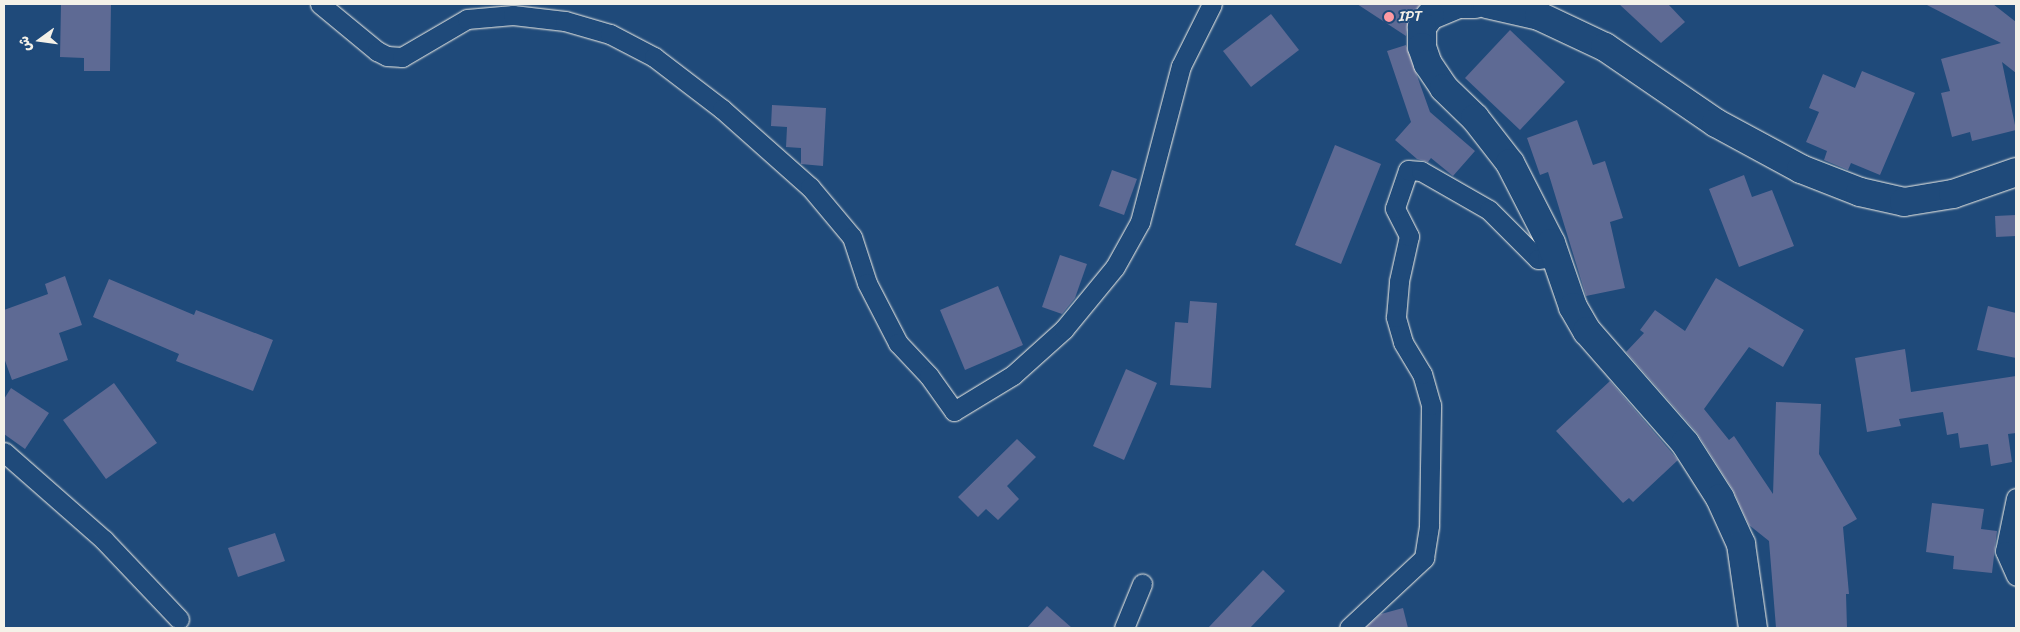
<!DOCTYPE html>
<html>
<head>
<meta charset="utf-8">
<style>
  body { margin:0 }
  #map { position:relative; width:2020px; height:632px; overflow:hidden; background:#1f4a7a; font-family:Sriracha,"Playpen Sans Arabic",sans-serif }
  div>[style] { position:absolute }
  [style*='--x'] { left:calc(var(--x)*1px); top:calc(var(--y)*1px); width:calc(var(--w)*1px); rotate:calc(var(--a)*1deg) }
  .building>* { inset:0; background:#5e6a94 }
  .roads { filter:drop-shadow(0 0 1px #f4f1e8) drop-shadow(0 0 1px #f4f1e8) }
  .street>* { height:19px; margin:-9.5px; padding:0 9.5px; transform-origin:9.5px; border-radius:9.5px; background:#1f4a7a }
  .primary>* { height:28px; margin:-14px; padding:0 14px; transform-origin:14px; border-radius:14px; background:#1f4a7a }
  .dots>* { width:14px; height:14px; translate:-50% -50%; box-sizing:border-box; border:2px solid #1f4a7a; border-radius:50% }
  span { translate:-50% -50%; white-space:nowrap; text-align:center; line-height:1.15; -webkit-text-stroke:4px #1f4a7a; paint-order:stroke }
  .poi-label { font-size:15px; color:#f4f1e8 }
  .left { translate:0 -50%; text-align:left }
  .frame { position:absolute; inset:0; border:5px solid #f4f1e8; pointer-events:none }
  .north { position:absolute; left:15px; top:15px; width:50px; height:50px; -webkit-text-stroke:4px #1f4a7a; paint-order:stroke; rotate:256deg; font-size:14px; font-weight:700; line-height:20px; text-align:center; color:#f4f1e8 }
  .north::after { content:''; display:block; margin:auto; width:18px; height:22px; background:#f4f1e8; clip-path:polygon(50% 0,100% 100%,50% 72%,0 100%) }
</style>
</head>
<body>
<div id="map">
  <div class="building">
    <i style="clip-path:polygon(61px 4px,111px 4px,110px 71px,84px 71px,84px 58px,60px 57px)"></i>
    <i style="clip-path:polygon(1357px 4px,1421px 4px,1409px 18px,1406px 36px)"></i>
    <i style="clip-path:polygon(1619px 4px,1668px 4px,1685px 22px,1661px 43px)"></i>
    <i style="clip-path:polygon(1925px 4px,1993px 4px,2016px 22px,2016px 73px,2002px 62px,2016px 130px,1972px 141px,1970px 132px,1952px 137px,1941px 93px,1950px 91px,1941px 59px,2001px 43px)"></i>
    <i style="clip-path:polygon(1271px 14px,1299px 50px,1251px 87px,1223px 51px)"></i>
    <i style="clip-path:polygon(1510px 30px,1565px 82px,1520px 130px,1465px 78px)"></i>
    <i style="clip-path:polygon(1406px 45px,1430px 112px,1475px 151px,1453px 176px,1431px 158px,1428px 162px,1417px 159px,1395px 140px,1411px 122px,1387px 51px)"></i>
    <i style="clip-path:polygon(1862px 71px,1915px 93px,1880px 175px,1851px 163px,1848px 170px,1824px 160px,1827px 151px,1806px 142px,1819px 112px,1809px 108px,1823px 74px,1855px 88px)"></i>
    <i style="clip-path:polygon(772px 105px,826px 108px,823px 166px,801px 164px,801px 148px,786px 147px,787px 127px,771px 126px)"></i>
    <i style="clip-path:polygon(1577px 120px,1593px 165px,1605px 161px,1623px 218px,1610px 222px,1625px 288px,1586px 296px,1548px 172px,1540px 175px,1527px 138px)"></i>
    <i style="clip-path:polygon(1335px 145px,1381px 164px,1341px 264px,1295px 245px)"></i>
    <i style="clip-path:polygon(1112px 170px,1137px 179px,1124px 215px,1099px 206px)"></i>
    <i style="clip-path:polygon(1744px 175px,1752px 197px,1772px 190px,1794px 246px,1739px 267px,1709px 189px)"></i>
    <i style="clip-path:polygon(2016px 215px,2016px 236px,1996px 237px,1995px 216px)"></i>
    <i style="clip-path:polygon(1060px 255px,1087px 264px,1075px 298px,1062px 314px,1042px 307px)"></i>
    <i style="clip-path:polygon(65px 276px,82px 325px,59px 333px,68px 360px,12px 380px,4px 358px,4px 310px,48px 294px,45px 284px)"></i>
    <i style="clip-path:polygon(1716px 278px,1804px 330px,1783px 367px,1749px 347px,1704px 409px,1729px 440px,1734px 436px,1773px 494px,1776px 402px,1821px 404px,1819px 454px,1857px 519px,1843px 527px,1849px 594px,1846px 594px,1847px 628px,1776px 628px,1769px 541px,1749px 525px,1733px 490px,1697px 433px,1626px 352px,1644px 333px,1640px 330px,1655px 310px,1685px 331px)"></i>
    <i style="clip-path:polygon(109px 279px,194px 315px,196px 310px,273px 340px,253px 391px,176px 361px,179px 354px,93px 317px)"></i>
    <i style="clip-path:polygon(998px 286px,1023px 345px,965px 370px,940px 310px)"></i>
    <i style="clip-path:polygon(1190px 301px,1217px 303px,1211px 388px,1170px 385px,1175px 322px,1188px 323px)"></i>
    <i style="clip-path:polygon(1988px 306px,2016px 313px,2016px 358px,1977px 350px)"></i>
    <i style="clip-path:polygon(1905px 349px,1911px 392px,2016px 376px,2016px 433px,2008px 434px,2012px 462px,1991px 466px,1988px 444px,1960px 448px,1958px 433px,1947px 435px,1943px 412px,1899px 419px,1901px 426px,1867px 432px,1855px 358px)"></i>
    <i style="clip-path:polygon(1126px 369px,1157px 383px,1124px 460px,1093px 446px)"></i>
    <i style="clip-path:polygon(1610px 381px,1678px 460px,1633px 502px,1629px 498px,1623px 503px,1556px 431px)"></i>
    <i style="clip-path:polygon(114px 383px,157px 443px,106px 479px,63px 420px)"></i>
    <i style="clip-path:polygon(11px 388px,49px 413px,25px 449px,4px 434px,4px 399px)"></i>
    <i style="clip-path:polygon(1017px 439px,1036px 457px,1007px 486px,1019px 499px,998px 520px,986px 509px,978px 517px,958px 497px)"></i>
    <i style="clip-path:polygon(1932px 503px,1984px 509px,1981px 529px,1997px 531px,1992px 573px,1953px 569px,1954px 556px,1926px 552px)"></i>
    <i style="clip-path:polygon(275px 533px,285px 561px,238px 577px,228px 548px)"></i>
    <i style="clip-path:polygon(1263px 570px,1285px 591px,1250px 628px,1208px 628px)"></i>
    <i style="clip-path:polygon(1047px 606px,1072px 628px,1027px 628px)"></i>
    <i style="clip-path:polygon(1403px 608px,1408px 628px,1365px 628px,1381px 614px)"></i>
  </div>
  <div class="roads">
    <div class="street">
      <i style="--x:320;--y:4;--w:74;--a:39.5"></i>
      <i style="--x:377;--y:51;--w:11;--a:27"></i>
      <i style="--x:387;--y:56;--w:15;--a:4"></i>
      <i style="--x:402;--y:57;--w:75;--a:-30.3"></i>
      <i style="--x:467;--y:19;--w:46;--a:-5"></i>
      <i style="--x:513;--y:15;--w:52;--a:6.6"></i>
      <i style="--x:565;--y:21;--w:47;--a:16.1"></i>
      <i style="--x:610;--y:34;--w:50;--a:27.6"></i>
      <i style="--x:654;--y:57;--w:86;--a:37.4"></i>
      <i style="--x:722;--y:109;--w:118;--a:41.6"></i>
      <i style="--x:810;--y:187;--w:65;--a:50"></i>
      <i style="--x:852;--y:237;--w:48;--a:71.9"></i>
      <i style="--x:867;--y:283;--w:68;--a:62.7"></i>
      <i style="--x:898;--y:343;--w:45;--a:46.8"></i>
      <i style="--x:929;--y:376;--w:43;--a:54.5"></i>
      <i style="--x:954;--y:411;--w:69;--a:-31.4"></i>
      <i style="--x:1013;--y:375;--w:69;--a:-42"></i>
      <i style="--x:1064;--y:329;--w:80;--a:-50.6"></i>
      <i style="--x:1115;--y:267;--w:51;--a:-60.9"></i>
      <i style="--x:1140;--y:222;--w:161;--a:-75.3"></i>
      <i style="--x:1181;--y:66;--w:69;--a:-63.4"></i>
      <i style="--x:4;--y:452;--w:133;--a:41.3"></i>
      <i style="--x:104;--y:540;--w:109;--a:46.5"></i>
      <i style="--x:2016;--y:498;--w:54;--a:101.7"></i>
      <i style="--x:2005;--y:551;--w:27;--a:66"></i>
      <i style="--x:1124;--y:628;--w:48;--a:-67.8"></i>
      <i style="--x:1349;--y:628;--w:103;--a:-43"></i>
      <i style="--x:1424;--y:558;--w:33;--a:-81"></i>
      <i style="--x:1429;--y:525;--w:120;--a:-89"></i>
      <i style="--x:1431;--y:405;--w:32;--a:-106"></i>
      <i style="--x:1422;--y:374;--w:37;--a:-121"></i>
      <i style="--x:1403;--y:342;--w:26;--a:-106"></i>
      <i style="--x:1396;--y:317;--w:36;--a:-85"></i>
      <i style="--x:1399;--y:281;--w:46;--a:-77.5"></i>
      <i style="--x:1409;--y:236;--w:31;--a:-117"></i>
      <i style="--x:1395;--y:208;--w:40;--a:-71.1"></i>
      <i style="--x:1408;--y:170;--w:13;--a:4"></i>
      <i style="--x:1421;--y:171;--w:78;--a:29.8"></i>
      <i style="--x:1489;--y:210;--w:69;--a:45"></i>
      <i style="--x:1538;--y:259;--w:9;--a:-6"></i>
      <i style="--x:1547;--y:258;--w:16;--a:-75"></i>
    </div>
    <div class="primary">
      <i style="--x:1475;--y:4;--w:17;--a:180"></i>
      <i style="--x:1458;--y:4;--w:30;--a:157"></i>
      <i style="--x:1430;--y:16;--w:14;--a:126"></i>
      <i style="--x:1422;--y:27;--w:20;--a:90"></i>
      <i style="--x:1422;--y:47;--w:18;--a:71"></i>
      <i style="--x:1428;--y:64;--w:29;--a:56"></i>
      <i style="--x:1444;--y:88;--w:43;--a:44.1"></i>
      <i style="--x:1475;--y:118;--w:57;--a:52.1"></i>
      <i style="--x:1510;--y:163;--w:90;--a:62.9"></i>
      <i style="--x:1551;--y:243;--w:68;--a:71"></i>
      <i style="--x:1573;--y:307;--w:28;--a:60"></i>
      <i style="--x:1587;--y:331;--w:149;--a:48.8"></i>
      <i style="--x:1685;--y:443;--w:65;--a:57.5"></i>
      <i style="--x:1720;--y:498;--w:51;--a:65.5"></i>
      <i style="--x:1741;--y:544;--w:85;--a:81.9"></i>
      <i style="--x:1487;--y:4;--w:53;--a:13"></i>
      <i style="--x:1539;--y:16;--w:73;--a:25.2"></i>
      <i style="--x:1605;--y:47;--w:135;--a:34.4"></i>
      <i style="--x:1716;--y:123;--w:97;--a:28.4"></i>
      <i style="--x:1801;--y:169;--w:63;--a:21.3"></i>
      <i style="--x:1860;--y:192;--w:45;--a:12.8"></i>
      <i style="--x:1904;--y:202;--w:50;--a:-9.3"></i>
      <i style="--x:1953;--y:194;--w:67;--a:-19.2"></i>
    </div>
  </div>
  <div class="dots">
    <i style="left:1389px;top:17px;background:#ff9aa2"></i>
  </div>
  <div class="poi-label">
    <span class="left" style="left:1399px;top:17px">IPT</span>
  </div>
  <div class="frame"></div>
  <div class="north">ش</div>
</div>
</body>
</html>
